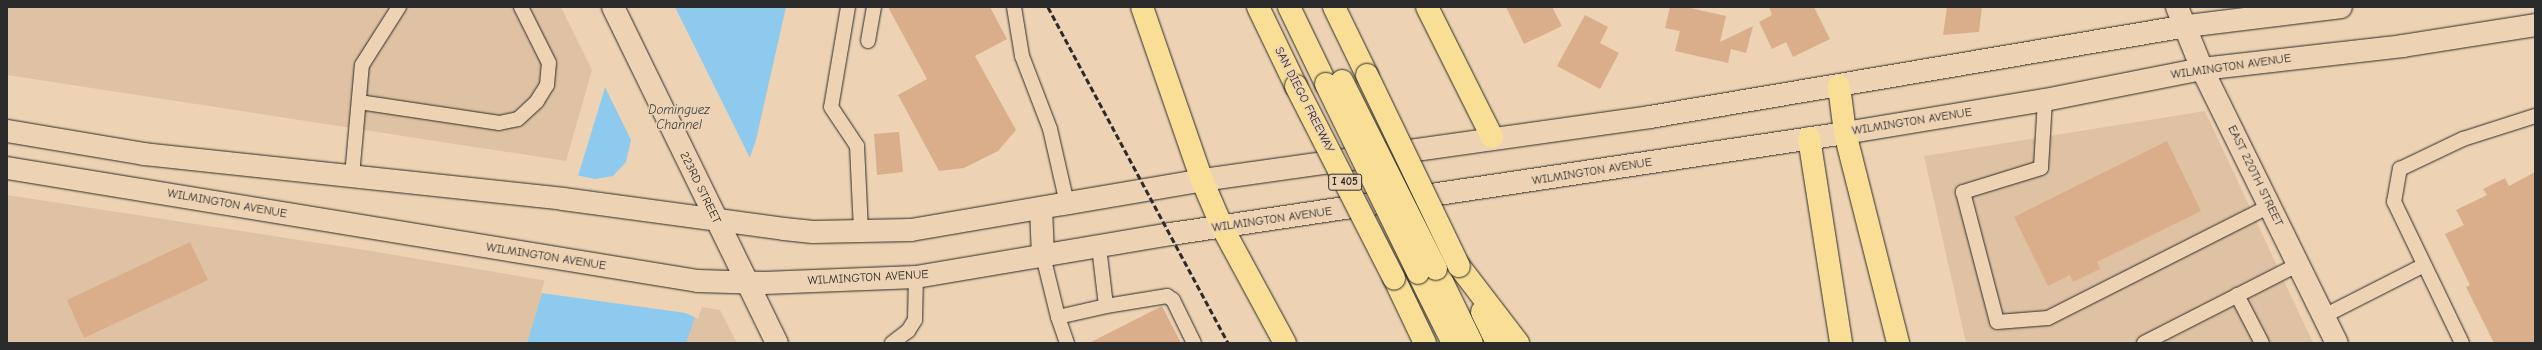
<!DOCTYPE html>
<html>
<head>
<meta charset="utf-8">
<style>
  body { margin:0 }
  #map { position:relative; width:2542px; height:350px; overflow:hidden; background:#edd3b4; font-family:"Comic Neue",sans-serif }
  div>[style] { position:absolute }
  [style*='--x'] { left:calc(var(--x)*1px); top:calc(var(--y)*1px); width:calc(var(--w)*1px); rotate:calc(var(--a)*1deg) }
  .built>* { inset:0; background:#dfc2a3 }
  .water>* { inset:0; background:#8dcaed }
  .pier>* { inset:0; background:#edd3b4 }
  .building>* { inset:0; background:#daae8b }
  .roads { filter:drop-shadow(0 0 1px #2b2b2b) drop-shadow(0 0 1px #2b2b2b) }
  .service>* { height:14px; margin:-7px; padding:0 7px; transform-origin:7px; border-radius:7px; background:#edd3b4 }
  .tertiary>* { height:22px; margin:-11px; padding:0 11px; transform-origin:11px; border-radius:11px; background:#edd3b4 }
  .secondary>* { height:22px; margin:-11px; padding:0 11px; transform-origin:11px; border-radius:11px; background:#edd3b4 }
  .motorway>* { height:22px; margin:-11px; padding:0 11px; transform-origin:11px; border-radius:11px; background:#f9df96 }
  .rail>* { height:3px; margin-top:-1.5px; transform-origin:0; background:repeating-linear-gradient(90deg,#2b2b2b 0 6px,transparent 0 9px) }
  .bridges { filter:drop-shadow(0 0 1px #2b2b2b) drop-shadow(0 0 1px #2b2b2b) }
  .motorway-bridge>* { height:22px; margin:-11px; padding:0 11px; transform-origin:11px; border-radius:11px; background:#f9df96 }
  span { translate:-50% -50%; white-space:nowrap; text-align:center; line-height:1.15; -webkit-text-stroke:3px #edd3b4; paint-order:stroke }
  .shield-label span { padding:1px 3px; background:#edd3b4; border:1px solid; border-radius:3px; -webkit-text-stroke-width:0 }
  .shield-label { font-size:11px; color:#2b2b2b; font-weight:700 }
  .street-label { font-size:12px; color:#2b2b2b }
  .water-label { font-size:13px; color:#3a4348; font-style:italic }
  .frame { position:absolute; inset:0; border:8px solid #2b2b2b; pointer-events:none }
</style>
</head>
<body>
<div id="map">
  <div class="built">
    <i style="clip-path:polygon(7px 7px,561px 7px,592px 70px,566px 161px,7px 75px)"></i>
    <i style="clip-path:polygon(2205px 111px,2313px 343px,1966px 343px,1924px 156px)"></i>
    <i style="clip-path:polygon(7px 195px,371px 251px,720px 310px,737px 343px,7px 343px)"></i>
  </div>
  <div class="water">
    <i style="clip-path:polygon(626px 7px,786px 7px,756px 140px,686px 343px,527px 343px,618px 45px)"></i>
  </div>
  <div class="pier">
    <i style="clip-path:polygon(624px 7px,675px 7px,751px 160px,698px 319px,686px 313px,541px 293px,576px 175px,595px 179px,613px 176px,626px 162px,631px 140px,604px 85px)"></i>
  </div>
  <div class="building">
    <i style="clip-path:polygon(888px 7px,990px 7px,1007px 39px,975px 56px,1016px 130px,998px 151px,964px 168px,939px 171px,898px 95px,927px 79px)"></i>
    <i style="clip-path:polygon(1506px 7px,1552px 7px,1562px 26px,1524px 44px)"></i>
    <i style="clip-path:polygon(1670px 7px,1686px 7px,1726px 16px,1720px 42px,1753px 26px,1746px 53px,1731px 49px,1728px 63px,1675px 51px,1680px 31px,1665px 28px)"></i>
    <i style="clip-path:polygon(1769px 7px,1814px 7px,1830px 39px,1793px 57px,1786px 42px,1772px 49px,1759px 22px,1772px 15px)"></i>
    <i style="clip-path:polygon(1947px 7px,1982px 7px,1979px 32px,1943px 35px)"></i>
    <i style="clip-path:polygon(1585px 15px,1608px 27px,1600px 43px,1619px 53px,1600px 89px,1557px 66px)"></i>
    <i style="clip-path:polygon(899px 132px,903px 172px,877px 175px,874px 134px)"></i>
    <i style="clip-path:polygon(2167px 141px,2201px 211px,2097px 262px,2100px 269px,2073px 282px,2070px 275px,2048px 286px,2014px 217px)"></i>
    <i style="clip-path:polygon(2535px 172px,2535px 343px,2494px 343px,2466px 287px,2470px 285px,2445px 234px,2464px 225px,2456px 210px,2487px 195px,2483px 189px,2505px 178px,2509px 186px)"></i>
    <i style="clip-path:polygon(190px 242px,208px 280px,84px 338px,67px 300px)"></i>
    <i style="clip-path:polygon(1162px 306px,1181px 343px,1089px 343px)"></i>
  </div>
  <div class="roads">
    <div class="service">
      <i style="--x:848;--y:7;--w:101;--a:99.6"></i>
      <i style="--x:831;--y:107;--w:47;--a:56.3"></i>
      <i style="--x:857;--y:146;--w:85;--a:87.3"></i>
      <i style="--x:1014;--y:7;--w:50;--a:80.7"></i>
      <i style="--x:1022;--y:56;--w:78;--a:69"></i>
      <i style="--x:1050;--y:129;--w:76;--a:77.1"></i>
      <i style="--x:868;--y:41;--w:35;--a:-80"></i>
      <i style="--x:2045;--y:100;--w:68;--a:93.4"></i>
      <i style="--x:2041;--y:168;--w:82;--a:162.9"></i>
      <i style="--x:1963;--y:192;--w:134;--a:75.3"></i>
      <i style="--x:1997;--y:322;--w:51;--a:-4.5"></i>
      <i style="--x:2048;--y:318;--w:249;--a:-26.8"></i>
      <i style="--x:359;--y:102;--w:142;--a:8.5"></i>
      <i style="--x:499;--y:123;--w:19;--a:-12"></i>
      <i style="--x:518;--y:119;--w:26;--a:-43"></i>
      <i style="--x:537;--y:101;--w:19;--a:-58"></i>
      <i style="--x:547;--y:85;--w:22;--a:-85"></i>
      <i style="--x:549;--y:63;--w:63;--a:-116.6"></i>
      <i style="--x:352;--y:176;--w:111;--a:-84.9"></i>
      <i style="--x:362;--y:65;--w:69;--a:-57.5"></i>
      <i style="--x:1099;--y:247;--w:59;--a:83.2"></i>
      <i style="--x:1106;--y:306;--w:62;--a:-9.3"></i>
      <i style="--x:1167;--y:296;--w:7;--a:34"></i>
      <i style="--x:1173;--y:300;--w:48;--a:64"></i>
      <i style="--x:1043;--y:256;--w:63;--a:76.2"></i>
      <i style="--x:1058;--y:317;--w:28;--a:71"></i>
      <i style="--x:2237;--y:295;--w:54;--a:62.5"></i>
      <i style="--x:2324;--y:316;--w:112;--a:-27"></i>
      <i style="--x:1058;--y:317;--w:49;--a:-12.9"></i>
      <i style="--x:892;--y:343;--w:20;--a:-37"></i>
      <i style="--x:908;--y:331;--w:13;--a:-58"></i>
      <i style="--x:915;--y:320;--w:43;--a:-88.7"></i>
      <i style="--x:2144;--y:343;--w:174;--a:-27"></i>
      <i style="--x:2462;--y:343;--w:157;--a:-115.7"></i>
      <i style="--x:2394;--y:202;--w:34;--a:-80"></i>
      <i style="--x:2400;--y:169;--w:70;--a:-25.5"></i>
      <i style="--x:2463;--y:139;--w:76;--a:-17.7"></i>
    </div>
    <div class="tertiary">
      <i style="--x:2177;--y:7;--w:67;--a:68"></i>
      <i style="--x:2202;--y:69;--w:305;--a:63.8"></i>
    </div>
    <div class="secondary">
      <i style="--x:613;--y:7;--w:374;--a:64"></i>
      <i style="--x:7;--y:131;--w:139;--a:9.5"></i>
      <i style="--x:144;--y:154;--w:421;--a:6.1"></i>
      <i style="--x:563;--y:199;--w:223;--a:7.7"></i>
      <i style="--x:784;--y:229;--w:29;--a:6"></i>
      <i style="--x:813;--y:232;--w:98;--a:-1.2"></i>
      <i style="--x:911;--y:230;--w:295;--a:-9.7"></i>
      <i style="--x:1202;--y:180;--w:452;--a:-8"></i>
      <i style="--x:1650;--y:117;--w:545;--a:-9.62"></i>
      <i style="--x:2187;--y:26;--w:155;--a:-7"></i>
      <i style="--x:7;--y:168;--w:700;--a:9.29"></i>
      <i style="--x:698;--y:281;--w:66;--a:1.7"></i>
      <i style="--x:764;--y:283;--w:152;--a:-2.3"></i>
      <i style="--x:916;--y:277;--w:259;--a:-9.6"></i>
      <i style="--x:1171;--y:234;--w:682;--a:-8.52"></i>
      <i style="--x:1845;--y:133;--w:203;--a:-9.4"></i>
      <i style="--x:2045;--y:100;--w:160;--a:-11.2"></i>
      <i style="--x:2202;--y:69;--w:202;--a:-6.5"></i>
      <i style="--x:2403;--y:46;--w:134;--a:-9"></i>
      <i style="--x:1041;--y:208;--w:48;--a:87.6"></i>
    </div>
    <div class="motorway">
      <i style="--x:1142;--y:7;--w:183;--a:70.9"></i>
      <i style="--x:1202;--y:180;--w:51;--a:66.9"></i>
      <i style="--x:1222;--y:227;--w:132;--a:61.5"></i>
      <i style="--x:1258;--y:7;--w:88;--a:64.3"></i>
      <i style="--x:1289;--y:7;--w:85;--a:64.3"></i>
      <i style="--x:1334;--y:7;--w:76;--a:64.1"></i>
      <i style="--x:1427;--y:7;--w:145;--a:63.4"></i>
      <i style="--x:1839;--y:86;--w:47;--a:82.7"></i>
      <i style="--x:1845;--y:133;--w:217;--a:75.8"></i>
      <i style="--x:1809;--y:138;--w:207;--a:81.1"></i>
      <i style="--x:1459;--y:266;--w:97;--a:52.5"></i>
      <i style="--x:1436;--y:269;--w:82;--a:64.1"></i>
      <i style="--x:1418;--y:273;--w:78;--a:63.4"></i>
      <i style="--x:1394;--y:278;--w:72;--a:64.5"></i>
      <i style="--x:1482;--y:312;--w:34;--a:64"></i>
    </div>
  </div>
  <div class="rail">
    <i style="--x:1048;--y:7;--w:381;--a:61.8"></i>
  </div>
  <div class="bridges">
    <div class="motorway-bridge">
      <i style="--x:1367;--y:75;--w:212;--a:64.3"></i>
      <i style="--x:1342;--y:81;--w:210;--a:63.4"></i>
      <i style="--x:1326;--y:84;--w:210;--a:64"></i>
      <i style="--x:1296;--y:86;--w:216;--a:63"></i>
    </div>
  </div>
  <div class="shield-label">
    <span style="left:1345px;top:182px">I 405</span>
  </div>
  <div class="street-label">
    <span style="left:2231px;top:67px;rotate:-8deg">WILMINGTON AVENUE</span>
    <span style="left:1304px;top:100px;rotate:63deg">SAN DIEGO FREEWAY</span>
    <span style="left:1912px;top:122px;rotate:-9deg">WILMINGTON AVENUE</span>
    <span style="left:1592px;top:172px;rotate:-9deg">WILMINGTON AVENUE</span>
    <span style="left:2255px;top:176px;rotate:64deg">EAST 220TH STREET</span>
    <span style="left:700px;top:188px;rotate:64deg">223RD STREET</span>
    <span style="left:227px;top:204px;rotate:10deg">WILMINGTON AVENUE</span>
    <span style="left:1272px;top:220px;rotate:-8deg">WILMINGTON AVENUE</span>
    <span style="left:546px;top:257px;rotate:9deg">WILMINGTON AVENUE</span>
    <span style="left:868px;top:278px;rotate:-3deg">WILMINGTON AVENUE</span>
  </div>
  <div class="water-label">
    <span style="left:679px;top:118px">Dominguez<br>Channel</span>
  </div>
  <div class="frame"></div>
</div>
</body>
</html>
